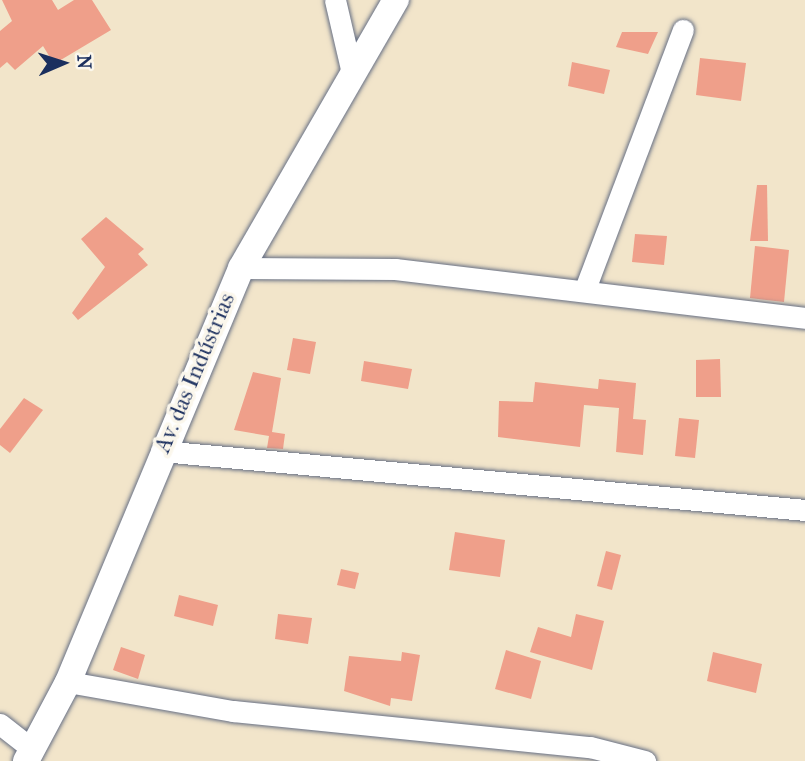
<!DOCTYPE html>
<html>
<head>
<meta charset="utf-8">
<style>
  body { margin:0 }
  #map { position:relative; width:805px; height:761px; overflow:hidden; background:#f2e5ca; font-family:"IM FELL French Canon",serif }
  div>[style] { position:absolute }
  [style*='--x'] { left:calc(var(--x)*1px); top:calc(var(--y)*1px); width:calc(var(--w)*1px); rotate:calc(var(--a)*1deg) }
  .building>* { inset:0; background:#ef9f8a }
  .roads { filter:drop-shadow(0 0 2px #666f84) drop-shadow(0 0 2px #666f84) }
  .minor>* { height:21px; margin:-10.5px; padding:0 10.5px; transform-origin:10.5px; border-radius:10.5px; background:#fff }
  .tertiary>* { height:26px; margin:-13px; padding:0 13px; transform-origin:13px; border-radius:13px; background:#fff }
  span { translate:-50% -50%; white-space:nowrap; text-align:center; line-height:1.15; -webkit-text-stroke:7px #fbf7ec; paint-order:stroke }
  .street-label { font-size:23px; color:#1b2f5e }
  .north { position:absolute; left:28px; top:28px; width:70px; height:70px; -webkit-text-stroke:5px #fbf7ec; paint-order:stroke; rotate:87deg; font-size:19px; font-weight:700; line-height:28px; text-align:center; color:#1b2f5e }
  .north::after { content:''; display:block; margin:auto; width:24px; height:32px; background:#1b2f5e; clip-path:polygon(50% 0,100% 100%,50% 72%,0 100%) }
</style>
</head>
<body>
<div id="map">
  <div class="building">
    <i style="clip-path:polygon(2px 0,52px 0,58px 10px,74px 0,92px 0,111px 30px,54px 64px,43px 46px,15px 70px,7px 62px,0 68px,0 31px,12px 21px)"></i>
    <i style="clip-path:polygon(622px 32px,658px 32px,648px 54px,616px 47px)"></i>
    <i style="clip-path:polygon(700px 58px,746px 63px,741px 101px,696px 95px)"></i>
    <i style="clip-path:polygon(572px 62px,610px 70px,604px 94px,568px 86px)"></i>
    <i style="clip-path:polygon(757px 185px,767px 185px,768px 241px,750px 241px)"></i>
    <i style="clip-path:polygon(106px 217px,144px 249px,138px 254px,148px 265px,78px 320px,72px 313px,105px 267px,81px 239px)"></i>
    <i style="clip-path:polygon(635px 234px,667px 236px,664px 265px,632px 262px)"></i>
    <i style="clip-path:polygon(755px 246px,789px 250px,784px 302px,750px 298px)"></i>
    <i style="clip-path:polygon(293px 338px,316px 342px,310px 374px,287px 370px)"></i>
    <i style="clip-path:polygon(720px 359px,721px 397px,696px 397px,696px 360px)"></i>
    <i style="clip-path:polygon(364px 361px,412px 369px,408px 389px,361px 381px)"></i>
    <i style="clip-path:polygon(253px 372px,281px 378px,272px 432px,285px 434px,283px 449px,267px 448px,269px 436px,234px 430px)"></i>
    <i style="clip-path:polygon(599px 379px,636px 383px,633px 419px,646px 420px,643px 455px,616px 452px,619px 408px,584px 405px,580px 447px,498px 437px,499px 401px,533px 402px,535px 382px,598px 389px)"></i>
    <i style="clip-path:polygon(24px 398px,43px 410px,10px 453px,0 445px,0 429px)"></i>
    <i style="clip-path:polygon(679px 418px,699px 420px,695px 458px,675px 456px)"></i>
    <i style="clip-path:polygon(455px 532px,505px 540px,500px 577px,449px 570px)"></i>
    <i style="clip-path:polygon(606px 551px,621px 555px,612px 590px,597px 586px)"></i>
    <i style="clip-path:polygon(341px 569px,359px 573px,355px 589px,337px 585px)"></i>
    <i style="clip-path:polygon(179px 595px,218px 605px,213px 626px,174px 616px)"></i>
    <i style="clip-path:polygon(278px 614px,312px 618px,308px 644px,275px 639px)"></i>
    <i style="clip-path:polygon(576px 614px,604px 621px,592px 670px,530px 652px,538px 627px,571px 637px)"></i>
    <i style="clip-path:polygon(121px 647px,145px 655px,138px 679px,113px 670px)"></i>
    <i style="clip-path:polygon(506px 650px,541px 661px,531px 699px,495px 689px)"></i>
    <i style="clip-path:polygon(402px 652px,420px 655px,412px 701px,391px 698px,390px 706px,344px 691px,349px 656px,401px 661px)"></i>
    <i style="clip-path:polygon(713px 652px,762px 664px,756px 693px,707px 681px)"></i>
  </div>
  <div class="roads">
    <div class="minor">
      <i style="--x:335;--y:0;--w:75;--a:76.9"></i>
      <i style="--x:241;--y:268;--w:154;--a:0.4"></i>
      <i style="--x:395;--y:269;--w:413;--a:6.8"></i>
      <i style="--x:585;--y:289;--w:277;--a:-69.3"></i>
      <i style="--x:161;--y:451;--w:647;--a:5.23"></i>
      <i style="--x:68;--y:682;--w:168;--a:10"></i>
      <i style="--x:233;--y:711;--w:359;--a:5.8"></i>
      <i style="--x:590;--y:747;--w:57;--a:14.3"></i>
      <i style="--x:0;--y:724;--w:41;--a:38"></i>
    </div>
    <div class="tertiary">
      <i style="--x:26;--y:761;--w:89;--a:-62"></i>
      <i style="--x:68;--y:682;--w:449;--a:-67.3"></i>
      <i style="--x:241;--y:268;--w:310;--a:-60"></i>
    </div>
  </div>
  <div class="street-label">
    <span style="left:195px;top:373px;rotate:-67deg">Av. das Indústrias</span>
  </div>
  <div class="north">N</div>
</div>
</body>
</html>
